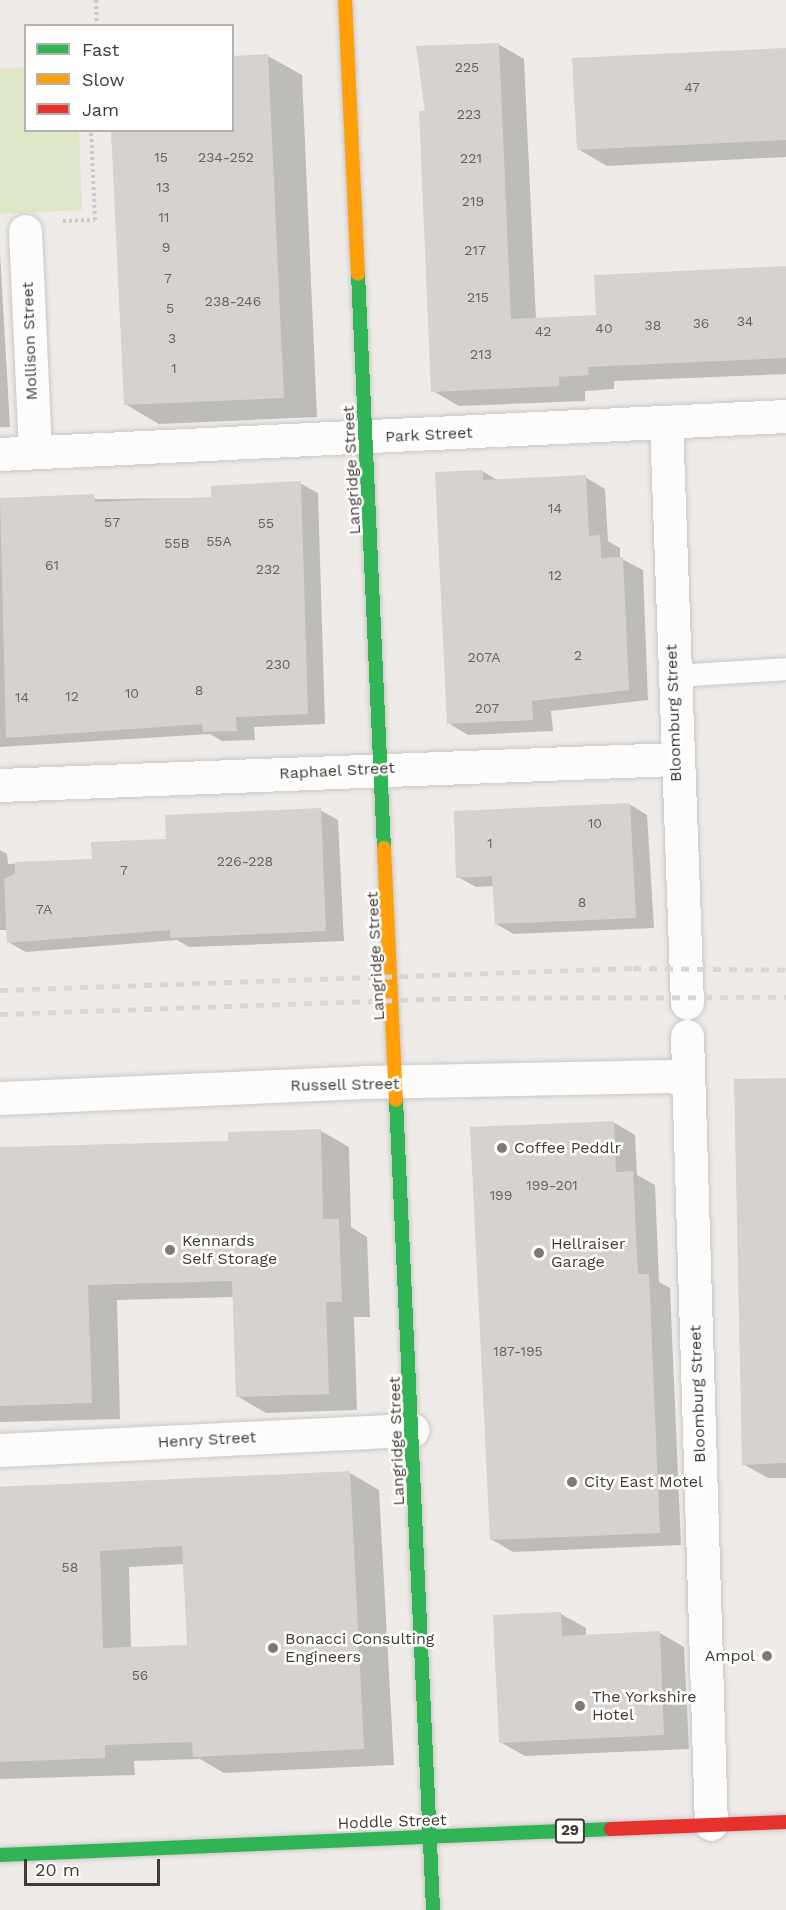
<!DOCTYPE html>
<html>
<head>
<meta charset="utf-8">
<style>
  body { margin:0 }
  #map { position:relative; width:786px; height:1910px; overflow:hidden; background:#eeebe8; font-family:"Work Sans",sans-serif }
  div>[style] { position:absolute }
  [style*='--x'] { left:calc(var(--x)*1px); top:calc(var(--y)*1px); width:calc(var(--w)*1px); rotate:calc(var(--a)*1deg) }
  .green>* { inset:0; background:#dfe7c9 }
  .shadow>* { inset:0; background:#0003 }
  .building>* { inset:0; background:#d6d2cf }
  .path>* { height:4px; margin-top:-2px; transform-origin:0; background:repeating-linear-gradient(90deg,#cccac7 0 3px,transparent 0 6px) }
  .roads { filter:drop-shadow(0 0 2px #cac7c4) drop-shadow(0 0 2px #cac7c4) }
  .lane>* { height:22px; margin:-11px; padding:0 11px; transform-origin:11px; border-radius:11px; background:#fcfcfc }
  .street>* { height:33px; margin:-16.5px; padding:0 16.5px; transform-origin:16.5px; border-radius:16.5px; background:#fcfcfc }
  .fast>* { height:14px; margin:-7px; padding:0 7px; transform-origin:7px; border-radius:7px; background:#30b455 }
  .slow>* { height:14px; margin:-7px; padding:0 7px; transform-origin:7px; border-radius:7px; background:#ff9f0a }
  .jam>* { height:14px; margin:-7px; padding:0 7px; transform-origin:7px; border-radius:7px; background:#e5322d }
  .rail>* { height:4.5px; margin-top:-2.25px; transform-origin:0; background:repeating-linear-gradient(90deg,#d8d7d7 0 8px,transparent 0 16px) }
  .dots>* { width:16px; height:16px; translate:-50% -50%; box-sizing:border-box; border:3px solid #fff; border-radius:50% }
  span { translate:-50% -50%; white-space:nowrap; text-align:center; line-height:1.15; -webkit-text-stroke:5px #fff; paint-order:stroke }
  .number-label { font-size:14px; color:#69635d }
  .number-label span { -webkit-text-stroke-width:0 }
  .shield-label span { padding:2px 4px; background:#fff; border:2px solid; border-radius:4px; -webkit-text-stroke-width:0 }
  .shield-label { font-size:15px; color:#433c35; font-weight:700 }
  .street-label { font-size:16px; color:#433c35 }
  .poi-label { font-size:16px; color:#433c35 }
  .left { translate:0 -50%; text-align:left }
  .right { translate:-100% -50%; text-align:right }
  .legend { position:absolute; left:24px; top:24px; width:210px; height:108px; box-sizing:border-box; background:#fff; border:2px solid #b4b1ae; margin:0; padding:8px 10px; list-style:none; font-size:18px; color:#433c35 }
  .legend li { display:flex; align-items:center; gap:12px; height:30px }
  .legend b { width:30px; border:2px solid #b4b1ae }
  .scale { position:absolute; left:24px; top:1859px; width:136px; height:27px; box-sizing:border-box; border:3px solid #433c35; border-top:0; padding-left:8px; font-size:18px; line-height:21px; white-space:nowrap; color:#433c35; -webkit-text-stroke:4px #fff; paint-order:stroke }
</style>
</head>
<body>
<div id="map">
  <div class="green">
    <i style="clip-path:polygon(25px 67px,26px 130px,79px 131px,82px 210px,0 214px,0 68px)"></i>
  </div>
  <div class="shadow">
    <i style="clip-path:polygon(498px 44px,524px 59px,536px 319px,598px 317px,786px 268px,786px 374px,614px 381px,614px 389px,585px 391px,585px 401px,459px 406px,433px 391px,427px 113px)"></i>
    <i style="clip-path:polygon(786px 49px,786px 157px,607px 166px,578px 149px)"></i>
    <i style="clip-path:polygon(268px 56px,302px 75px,317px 417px,159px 424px,125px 404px,232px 130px)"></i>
    <i style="clip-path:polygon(0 253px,10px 427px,0 427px)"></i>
    <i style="clip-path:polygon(482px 471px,499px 481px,585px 477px,605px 489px,608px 541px,620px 548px,620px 558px,643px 570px,648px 700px,551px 711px,553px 731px,468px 735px,448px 723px)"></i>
    <i style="clip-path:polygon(300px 483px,318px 493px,325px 724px,254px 727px,255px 740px,222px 741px,210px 734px,0 747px,0 500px,213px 498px)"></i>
    <i style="clip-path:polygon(629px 804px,647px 815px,654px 928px,514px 934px,496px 924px,494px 886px,476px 887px,458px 877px)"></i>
    <i style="clip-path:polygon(320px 810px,338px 820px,344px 941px,189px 947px,177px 940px,26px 952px,8px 942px,8px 930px,0 930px,0 850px,7px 854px,8px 864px,93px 860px)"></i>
    <i style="clip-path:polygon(786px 1079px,786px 1478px,768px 1478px,743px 1464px)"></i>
    <i style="clip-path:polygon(613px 1122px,635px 1135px,637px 1175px,655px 1185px,659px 1282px,670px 1288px,681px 1545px,513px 1552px,491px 1539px)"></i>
    <i style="clip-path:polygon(321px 1131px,349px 1147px,351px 1227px,367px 1237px,370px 1317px,354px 1317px,357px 1410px,266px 1413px,237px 1396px,234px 1297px,117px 1300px,120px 1419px,0 1422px,0 1148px,230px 1142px)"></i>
    <i style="clip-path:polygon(evenodd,350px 1473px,379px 1490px,394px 1765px,224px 1773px,200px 1759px,134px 1761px,135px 1775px,0 1779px,0 1487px,350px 1473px,185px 1564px,189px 1647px,131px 1649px,129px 1567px,185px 1564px)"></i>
    <i style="clip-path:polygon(561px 1614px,586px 1628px,586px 1636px,660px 1633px,684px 1647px,689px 1749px,525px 1756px,500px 1742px)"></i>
  </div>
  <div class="building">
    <i style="clip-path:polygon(499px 43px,511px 319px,596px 315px,594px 275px,786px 266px,786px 358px,588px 367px,589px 375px,559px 377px,559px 386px,431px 392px,419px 111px,425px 111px,416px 46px)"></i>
    <i style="clip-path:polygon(786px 48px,786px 140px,577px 150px,572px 58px)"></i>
    <i style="clip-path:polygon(268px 54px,284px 398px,124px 405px,111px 130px,232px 130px,232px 56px)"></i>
    <i style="clip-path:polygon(483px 470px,483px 480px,586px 475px,589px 536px,600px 535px,601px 558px,623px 557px,629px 690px,532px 701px,533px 720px,447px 724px,435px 472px)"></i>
    <i style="clip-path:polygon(301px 481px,308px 714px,236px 717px,237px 731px,203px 732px,202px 724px,6px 738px,0 498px,94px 494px,95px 502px,211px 497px,211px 486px)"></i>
    <i style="clip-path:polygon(630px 803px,636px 918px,495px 924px,492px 876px,456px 878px,454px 811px)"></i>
    <i style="clip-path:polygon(321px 808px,326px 931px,170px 938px,170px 930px,7px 943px,4px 879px,15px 874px,15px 862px,92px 859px,91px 842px,166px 839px,165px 815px)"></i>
    <i style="clip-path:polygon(786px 1078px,786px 1463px,742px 1465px,734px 1079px)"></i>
    <i style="clip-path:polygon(614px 1121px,616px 1172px,633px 1171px,638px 1274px,649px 1274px,660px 1533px,490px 1540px,470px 1127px)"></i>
    <i style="clip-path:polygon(321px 1129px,323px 1219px,339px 1219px,342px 1302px,326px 1302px,329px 1394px,236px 1397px,232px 1281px,88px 1285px,92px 1403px,0 1406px,0 1147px,228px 1141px,228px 1132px)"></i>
    <i style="clip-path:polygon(evenodd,350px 1471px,364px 1749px,193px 1757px,192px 1742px,105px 1745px,105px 1758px,0 1762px,0 1487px,350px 1471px,182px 1546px,187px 1645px,103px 1648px,100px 1551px,182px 1546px)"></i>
    <i style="clip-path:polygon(561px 1612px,562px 1636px,660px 1631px,664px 1735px,499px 1743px,493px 1615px)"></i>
  </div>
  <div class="path">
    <i style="--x:96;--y:0;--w:26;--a:88"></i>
    <i style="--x:63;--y:221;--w:32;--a:-2"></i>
    <i style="--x:95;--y:220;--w:90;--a:-92.5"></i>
  </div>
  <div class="roads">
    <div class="lane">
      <i style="--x:673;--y:676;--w:113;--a:-3.5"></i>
    </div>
    <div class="street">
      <i style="--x:25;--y:231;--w:221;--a:87.4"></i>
      <i style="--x:666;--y:423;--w:580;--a:87.93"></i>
      <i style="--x:0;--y:454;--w:787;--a:-2.77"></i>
      <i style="--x:0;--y:785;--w:676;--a:-2.21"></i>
      <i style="--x:687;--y:1036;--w:788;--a:88.26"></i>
      <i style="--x:0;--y:1098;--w:364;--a:-2.5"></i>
      <i style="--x:364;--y:1082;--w:308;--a:-1.1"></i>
      <i style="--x:672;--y:1076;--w:17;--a:24"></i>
      <i style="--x:0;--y:1450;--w:413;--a:-2.8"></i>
    </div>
    <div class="fast">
      <i style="--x:358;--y:274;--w:575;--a:87.41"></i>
      <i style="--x:396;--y:1100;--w:811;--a:87.38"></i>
      <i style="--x:0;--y:1855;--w:612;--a:-2.44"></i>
    </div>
    <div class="slow">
      <i style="--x:345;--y:0;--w:274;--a:87.3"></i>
      <i style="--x:384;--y:848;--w:252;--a:87.3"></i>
    </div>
    <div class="jam">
      <i style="--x:611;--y:1829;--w:175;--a:-2.3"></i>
    </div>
  </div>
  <div class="rail">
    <i style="--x:0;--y:990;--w:633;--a:-1.99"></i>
    <i style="--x:633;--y:968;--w:153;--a:0.7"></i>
    <i style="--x:0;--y:1014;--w:464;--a:-2"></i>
    <i style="--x:464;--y:998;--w:322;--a:-0.2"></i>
  </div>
  <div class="dots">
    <i style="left:502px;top:1148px;background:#7f7974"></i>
    <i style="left:170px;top:1250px;background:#7f7974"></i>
    <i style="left:539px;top:1253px;background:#7f7974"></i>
    <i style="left:572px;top:1482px;background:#7f7974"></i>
    <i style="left:273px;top:1648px;background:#7f7974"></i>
    <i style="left:767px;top:1656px;background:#7f7974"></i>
    <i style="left:580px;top:1706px;background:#7f7974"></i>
  </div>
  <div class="number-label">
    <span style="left:467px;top:67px">225</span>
    <span style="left:692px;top:87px">47</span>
    <span style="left:469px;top:114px">223</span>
    <span style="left:161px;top:157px">15</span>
    <span style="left:226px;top:157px">234-252</span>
    <span style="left:471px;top:158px">221</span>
    <span style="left:163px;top:187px">13</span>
    <span style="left:473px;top:201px">219</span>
    <span style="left:164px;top:217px">11</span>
    <span style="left:166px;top:247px">9</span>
    <span style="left:475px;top:250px">217</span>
    <span style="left:168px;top:278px">7</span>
    <span style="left:478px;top:297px">215</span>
    <span style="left:233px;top:301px">238-246</span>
    <span style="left:170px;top:308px">5</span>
    <span style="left:745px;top:321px">34</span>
    <span style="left:701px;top:323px">36</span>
    <span style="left:653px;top:325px">38</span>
    <span style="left:604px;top:328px">40</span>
    <span style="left:543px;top:331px">42</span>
    <span style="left:172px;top:338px">3</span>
    <span style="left:481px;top:354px">213</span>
    <span style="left:174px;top:368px">1</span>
    <span style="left:555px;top:508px">14</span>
    <span style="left:112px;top:522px">57</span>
    <span style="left:266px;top:523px">55</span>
    <span style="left:219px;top:541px">55A</span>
    <span style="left:177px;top:543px">55B</span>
    <span style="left:52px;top:565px">61</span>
    <span style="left:268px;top:569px">232</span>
    <span style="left:555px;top:575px">12</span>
    <span style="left:578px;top:655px">2</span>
    <span style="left:484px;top:657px">207A</span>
    <span style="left:278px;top:664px">230</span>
    <span style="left:199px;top:690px">8</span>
    <span style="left:132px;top:693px">10</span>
    <span style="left:72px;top:696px">12</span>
    <span style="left:22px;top:697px">14</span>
    <span style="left:487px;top:708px">207</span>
    <span style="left:595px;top:823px">10</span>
    <span style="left:490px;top:843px">1</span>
    <span style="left:245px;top:861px">226-228</span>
    <span style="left:124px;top:870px">7</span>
    <span style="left:582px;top:902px">8</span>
    <span style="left:44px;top:909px">7A</span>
    <span style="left:552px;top:1185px">199-201</span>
    <span style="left:501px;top:1195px">199</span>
    <span style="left:518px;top:1351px">187-195</span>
    <span style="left:70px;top:1567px">58</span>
    <span style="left:140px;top:1675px">56</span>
  </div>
  <div class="shield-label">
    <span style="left:570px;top:1831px">29</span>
  </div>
  <div class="street-label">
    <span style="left:30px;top:341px;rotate:-92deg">Mollison Street</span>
    <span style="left:429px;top:435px;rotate:-3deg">Park Street</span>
    <span style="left:352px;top:470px;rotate:-93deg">Langridge Street</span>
    <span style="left:674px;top:713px;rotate:-92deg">Bloomburg Street</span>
    <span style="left:337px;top:771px;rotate:-3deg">Raphael Street</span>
    <span style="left:376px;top:956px;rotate:-93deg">Langridge Street</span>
    <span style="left:345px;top:1085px;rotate:-1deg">Russell Street</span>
    <span style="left:698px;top:1394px;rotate:-92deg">Bloomburg Street</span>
    <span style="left:207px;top:1440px;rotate:-3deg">Henry Street</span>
    <span style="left:397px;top:1441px;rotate:-92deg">Langridge Street</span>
    <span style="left:392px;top:1822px;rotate:-2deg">Hoddle Street</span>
  </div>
  <div class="poi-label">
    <span class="left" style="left:514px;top:1148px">Coffee Peddlr</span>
    <span class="left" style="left:182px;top:1250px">Kennards<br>Self Storage</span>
    <span class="left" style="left:551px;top:1253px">Hellraiser<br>Garage</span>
    <span class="left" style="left:584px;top:1482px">City East Motel</span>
    <span class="left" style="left:285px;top:1648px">Bonacci Consulting<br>Engineers</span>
    <span class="right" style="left:755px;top:1656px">Ampol</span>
    <span class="left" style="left:592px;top:1706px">The Yorkshire<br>Hotel</span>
  </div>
  <ul class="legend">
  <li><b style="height:8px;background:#30b455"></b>Fast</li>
  <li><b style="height:8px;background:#ff9f0a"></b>Slow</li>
  <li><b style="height:8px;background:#e5322d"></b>Jam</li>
  </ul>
  <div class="scale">20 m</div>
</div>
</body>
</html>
